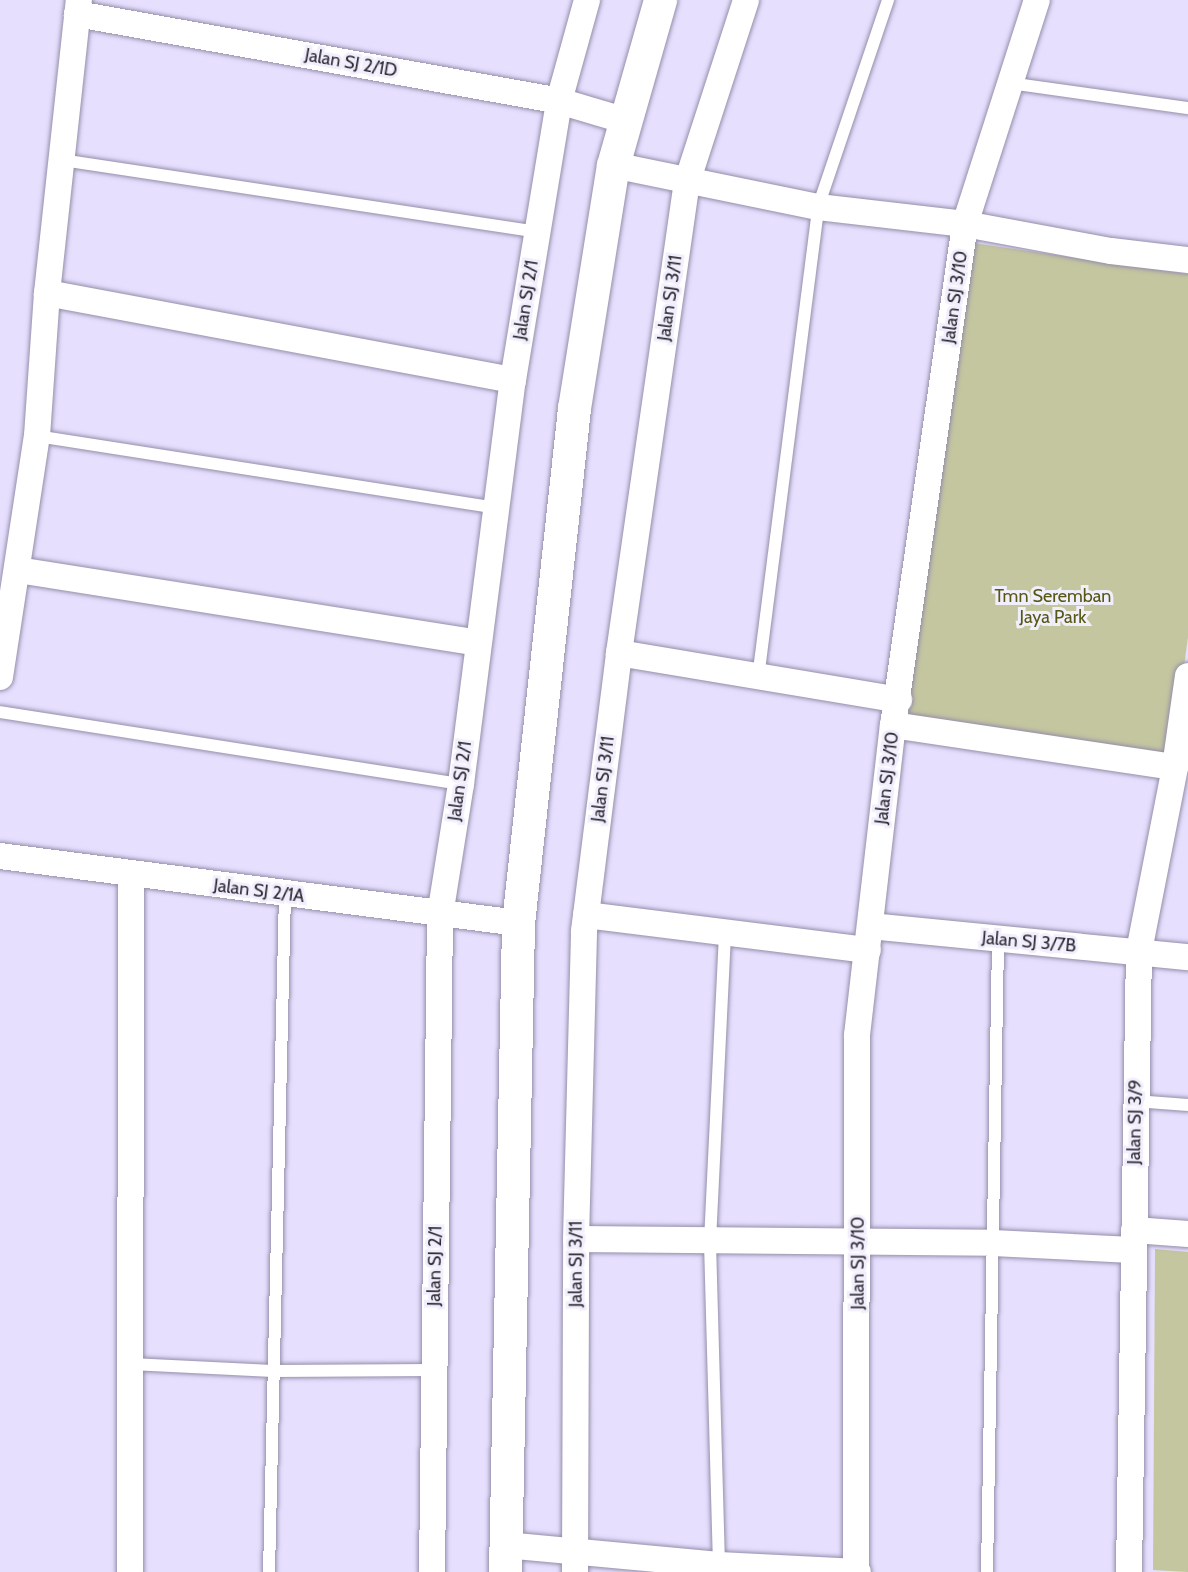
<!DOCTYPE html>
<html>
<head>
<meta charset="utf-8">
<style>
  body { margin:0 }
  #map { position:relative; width:1188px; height:1572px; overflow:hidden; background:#e6dffe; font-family:Cabin,sans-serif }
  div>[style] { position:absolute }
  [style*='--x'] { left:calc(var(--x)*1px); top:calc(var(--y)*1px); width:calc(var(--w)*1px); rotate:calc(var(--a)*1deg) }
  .green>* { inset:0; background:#c4c6a0 }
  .roads { filter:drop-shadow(0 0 2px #958eaa) drop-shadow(0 0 2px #958eaa) }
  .lane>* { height:12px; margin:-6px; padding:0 6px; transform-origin:6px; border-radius:6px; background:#fff }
  .street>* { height:26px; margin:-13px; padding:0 13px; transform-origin:13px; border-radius:13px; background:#fff }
  .secondary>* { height:33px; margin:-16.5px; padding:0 16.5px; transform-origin:16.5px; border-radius:16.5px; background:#fff }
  span { translate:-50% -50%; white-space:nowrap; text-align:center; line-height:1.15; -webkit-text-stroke:6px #f2effc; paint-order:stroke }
  .street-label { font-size:18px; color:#2a2732 }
  .park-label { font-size:18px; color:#555712 }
</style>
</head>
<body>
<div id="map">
  <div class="green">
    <i style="clip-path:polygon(966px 242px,1188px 274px,1188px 637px,1171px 762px,901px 729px)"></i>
    <i style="clip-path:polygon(1155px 1249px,1188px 1252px,1188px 1572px,1153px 1570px)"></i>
  </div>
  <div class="roads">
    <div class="lane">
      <i style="--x:1009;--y:83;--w:181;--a:8"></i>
      <i style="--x:62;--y:160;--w:480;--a:8.6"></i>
      <i style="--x:37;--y:436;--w:467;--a:8.9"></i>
      <i style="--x:758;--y:678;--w:475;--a:-82.7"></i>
      <i style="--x:818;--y:207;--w:219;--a:-71.3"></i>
      <i style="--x:0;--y:712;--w:467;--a:8.9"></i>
      <i style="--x:1135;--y:1101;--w:53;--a:4.3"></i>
      <i style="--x:131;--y:1364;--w:142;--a:2.8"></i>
      <i style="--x:273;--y:1371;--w:160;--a:-0.4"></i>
      <i style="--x:719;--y:1565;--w:324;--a:-91.6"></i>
      <i style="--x:710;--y:1241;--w:310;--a:-87.2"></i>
      <i style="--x:269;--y:1572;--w:678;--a:-88.65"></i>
      <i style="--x:987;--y:1572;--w:632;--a:-89"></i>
    </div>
    <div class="street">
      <i style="--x:77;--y:14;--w:490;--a:10.2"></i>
      <i style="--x:559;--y:101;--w:67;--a:16.5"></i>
      <i style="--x:613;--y:165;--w:209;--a:11.6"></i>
      <i style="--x:818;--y:207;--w:148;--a:6.6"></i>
      <i style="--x:965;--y:224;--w:148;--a:10.5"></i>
      <i style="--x:1111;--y:251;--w:78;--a:6.7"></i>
      <i style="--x:47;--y:293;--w:474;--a:10.6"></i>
      <i style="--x:18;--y:570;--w:466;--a:9"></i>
      <i style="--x:619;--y:653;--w:284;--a:9.5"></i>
      <i style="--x:0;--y:677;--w:244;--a:-81.3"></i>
      <i style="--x:37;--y:436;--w:143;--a:-86"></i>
      <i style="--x:47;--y:293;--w:295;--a:-83.8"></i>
      <i style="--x:893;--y:725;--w:285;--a:8.5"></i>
      <i style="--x:0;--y:856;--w:522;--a:7.37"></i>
      <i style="--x:586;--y:915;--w:284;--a:7.1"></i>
      <i style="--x:870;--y:926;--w:320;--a:5.6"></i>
      <i style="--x:1134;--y:1230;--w:54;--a:4.2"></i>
      <i style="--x:576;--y:1239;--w:417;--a:0.5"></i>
      <i style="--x:993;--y:1243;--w:139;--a:2.9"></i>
      <i style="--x:505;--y:1545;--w:215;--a:5.3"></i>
      <i style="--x:719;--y:1565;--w:139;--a:2.9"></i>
      <i style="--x:130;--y:1572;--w:697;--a:-89.92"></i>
      <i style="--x:432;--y:1572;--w:657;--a:-89.3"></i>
      <i style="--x:440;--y:915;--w:133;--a:-80.9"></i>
      <i style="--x:461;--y:784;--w:407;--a:-82.7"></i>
      <i style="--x:513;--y:380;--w:283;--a:-80.6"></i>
      <i style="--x:559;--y:101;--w:105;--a:-74.5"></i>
      <i style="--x:575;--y:1572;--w:333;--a:-89.8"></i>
      <i style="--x:576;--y:1239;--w:308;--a:-88.5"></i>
      <i style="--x:584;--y:931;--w:280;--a:-82.8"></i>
      <i style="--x:619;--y:653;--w:476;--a:-81.8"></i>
      <i style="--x:687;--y:182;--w:191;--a:-72"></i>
      <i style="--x:856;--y:1572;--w:537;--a:-89.89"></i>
      <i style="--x:857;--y:1035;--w:312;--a:-83.4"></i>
      <i style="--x:893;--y:725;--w:506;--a:-81.82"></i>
      <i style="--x:965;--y:224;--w:235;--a:-72.2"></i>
      <i style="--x:1129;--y:1572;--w:621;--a:-89.08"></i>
      <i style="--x:1139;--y:951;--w:187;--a:-78.9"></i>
      <i style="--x:1175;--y:767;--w:92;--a:-81.9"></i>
    </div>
    <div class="secondary">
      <i style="--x:505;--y:1572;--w:649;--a:-88.85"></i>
      <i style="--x:518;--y:923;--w:518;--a:-83.79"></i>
      <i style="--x:574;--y:408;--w:246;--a:-80.9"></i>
      <i style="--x:613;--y:165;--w:172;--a:-74.1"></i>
    </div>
  </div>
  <div class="street-label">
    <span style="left:351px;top:63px;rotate:10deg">Jalan SJ 2/1D</span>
    <span style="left:955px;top:297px;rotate:-82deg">Jalan SJ 3/10</span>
    <span style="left:670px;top:298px;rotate:-82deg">Jalan SJ 3/11</span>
    <span style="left:526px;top:300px;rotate:-81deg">Jalan SJ 2/1</span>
    <span style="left:887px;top:778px;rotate:-83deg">Jalan SJ 3/10</span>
    <span style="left:603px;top:779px;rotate:-83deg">Jalan SJ 3/11</span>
    <span style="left:460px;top:781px;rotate:-82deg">Jalan SJ 2/1</span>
    <span style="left:259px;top:891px;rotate:7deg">Jalan SJ 2/1A</span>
    <span style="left:1029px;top:942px;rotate:5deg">Jalan SJ 3/7B</span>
    <span style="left:1135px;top:1122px;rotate:-89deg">Jalan SJ 3/9</span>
    <span style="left:858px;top:1263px;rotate:-90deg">Jalan SJ 3/10</span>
    <span style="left:576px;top:1264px;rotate:-90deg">Jalan SJ 3/11</span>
    <span style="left:435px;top:1266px;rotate:-89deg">Jalan SJ 2/1</span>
  </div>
  <div class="park-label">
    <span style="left:1053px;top:607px">Tmn Seremban<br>Jaya Park</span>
  </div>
</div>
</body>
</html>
